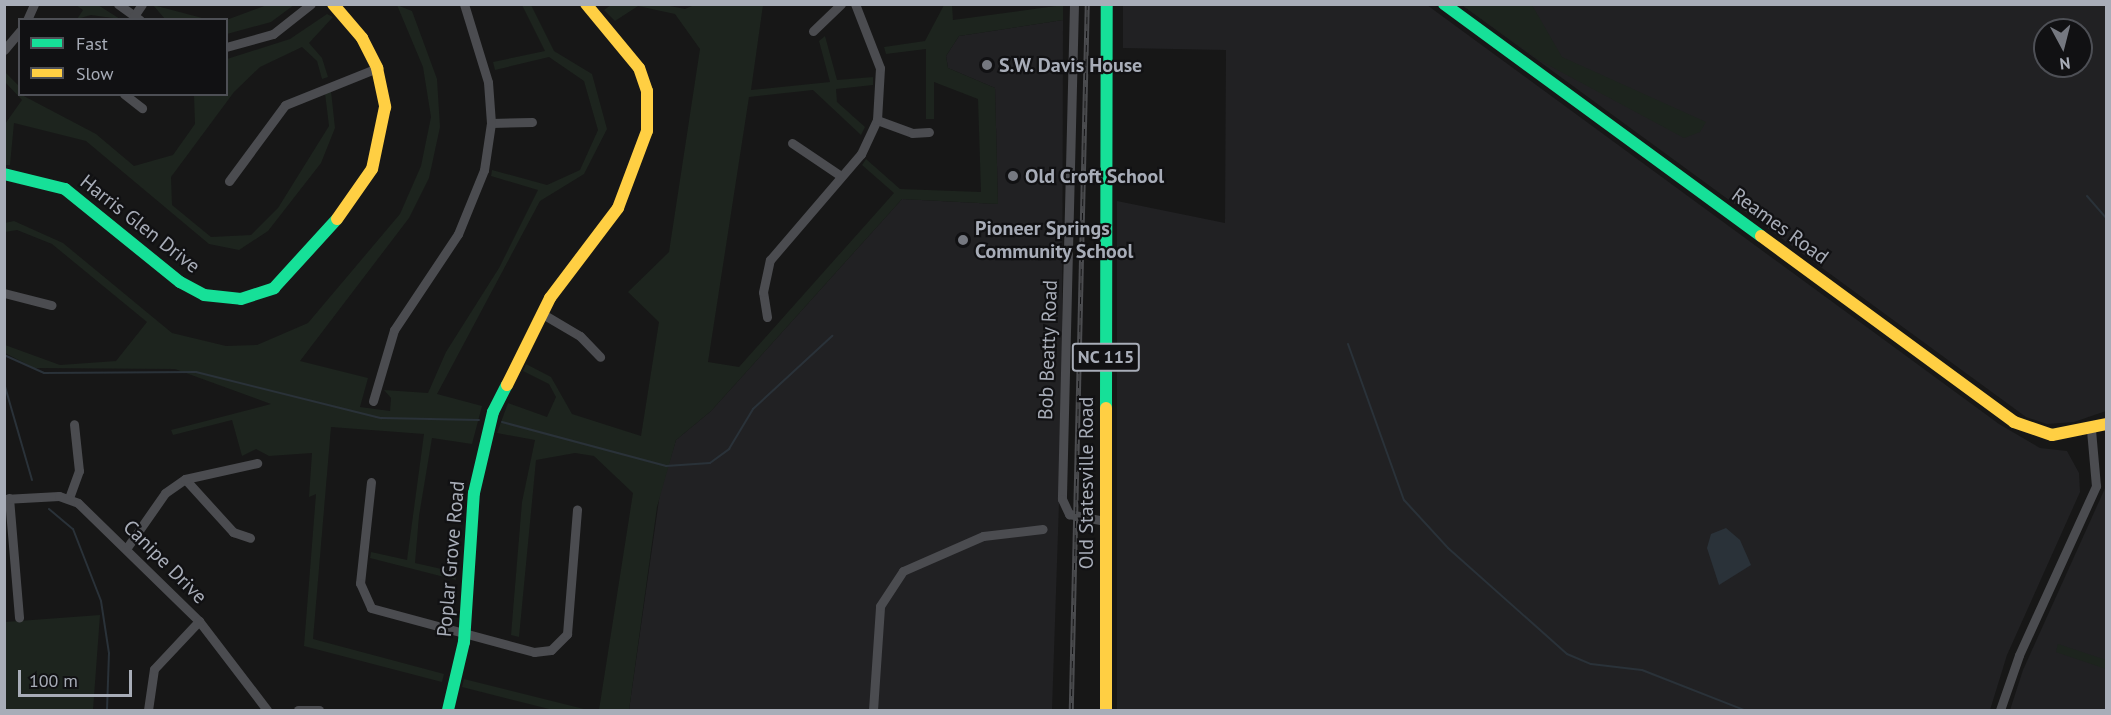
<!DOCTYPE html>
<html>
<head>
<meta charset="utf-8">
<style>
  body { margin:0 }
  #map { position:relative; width:2111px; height:715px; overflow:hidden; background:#171717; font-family:"PT Sans",sans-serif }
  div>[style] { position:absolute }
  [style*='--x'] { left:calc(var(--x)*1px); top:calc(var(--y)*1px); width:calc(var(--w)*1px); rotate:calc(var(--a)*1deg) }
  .built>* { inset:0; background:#212123 }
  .green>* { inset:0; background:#1d241e }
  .water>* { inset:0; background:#2a3239 }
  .stream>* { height:2px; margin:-1px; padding:0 1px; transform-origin:1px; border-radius:1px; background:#2a3239 }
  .street>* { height:9px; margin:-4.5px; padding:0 4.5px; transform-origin:4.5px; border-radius:4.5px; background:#4b4c50 }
  .fast>* { height:12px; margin:-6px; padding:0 6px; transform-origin:6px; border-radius:6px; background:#16e098 }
  .slow>* { height:12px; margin:-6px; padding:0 6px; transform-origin:6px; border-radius:6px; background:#ffcf43 }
  .rail>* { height:4.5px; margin-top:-2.25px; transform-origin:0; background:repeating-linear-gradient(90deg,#111113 0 7px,#4b4c4f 0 14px); box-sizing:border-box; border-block:2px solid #4b4c4f }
  .dots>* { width:16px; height:16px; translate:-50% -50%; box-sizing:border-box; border:3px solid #111113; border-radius:50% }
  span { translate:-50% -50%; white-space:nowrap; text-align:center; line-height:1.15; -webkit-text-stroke:4.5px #111113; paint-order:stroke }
  .shield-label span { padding:2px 4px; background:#111113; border:2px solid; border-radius:4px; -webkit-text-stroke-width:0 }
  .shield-label { font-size:18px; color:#a8adb8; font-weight:700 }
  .poi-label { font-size:20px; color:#a8adb8; font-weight:700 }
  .left { translate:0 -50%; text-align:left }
  .street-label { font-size:20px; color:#a8adb8 }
  .frame { position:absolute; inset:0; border:6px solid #a8adb8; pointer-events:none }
  .legend { position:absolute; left:18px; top:18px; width:210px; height:78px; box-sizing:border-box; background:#111113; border:2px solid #4d4f55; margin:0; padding:8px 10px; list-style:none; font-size:18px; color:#a8adb8 }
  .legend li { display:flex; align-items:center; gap:12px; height:30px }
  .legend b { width:30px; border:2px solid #4d4f55 }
  .north { position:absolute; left:2033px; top:18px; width:60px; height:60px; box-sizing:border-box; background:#111113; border:2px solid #4d4f55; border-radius:50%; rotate:173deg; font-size:16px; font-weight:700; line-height:24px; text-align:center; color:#a8adb8 }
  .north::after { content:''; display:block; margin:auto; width:21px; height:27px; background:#757880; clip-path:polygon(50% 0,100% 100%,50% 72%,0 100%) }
  .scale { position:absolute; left:18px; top:670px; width:114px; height:27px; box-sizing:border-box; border:3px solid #a8adb8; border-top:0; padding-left:8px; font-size:18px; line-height:21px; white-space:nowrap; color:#a8adb8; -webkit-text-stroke:4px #111113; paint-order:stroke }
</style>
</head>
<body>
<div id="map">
  <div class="built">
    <i style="clip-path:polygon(1123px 5px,1427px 5px,1999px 424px,2040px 448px,2067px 451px,2079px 473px,2080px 492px,2007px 655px,1990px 710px,1117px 710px,1117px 201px,1225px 223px,1226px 50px,1123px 48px)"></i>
    <i style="clip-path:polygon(evenodd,1462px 5px,2106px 5px,2106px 411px,2074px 422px,2047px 424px,2026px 417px,1462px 5px,2045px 30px,2081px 30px,2081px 66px,2045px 66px,2045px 30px)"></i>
    <i style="clip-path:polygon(1063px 20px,1062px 415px,1052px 710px,629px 710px,660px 493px,676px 440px,711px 411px,902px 199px,998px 204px,995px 88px,948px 68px,946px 56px,959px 36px)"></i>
    <i style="clip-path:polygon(2106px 486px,2106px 710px,2010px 710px,2023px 670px)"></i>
  </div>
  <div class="green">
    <i style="clip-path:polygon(76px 5px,98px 5px,120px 19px,91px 15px,77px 19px,83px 10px)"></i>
    <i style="clip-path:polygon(153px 5px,206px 19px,229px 19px,267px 5px,294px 5px,271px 22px,227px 34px,226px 20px,165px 19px)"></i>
    <i style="clip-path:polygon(397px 5px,412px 11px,437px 79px,440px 127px,429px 178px,409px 218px,300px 361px,368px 378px,360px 407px,390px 411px,391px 398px,384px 390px,428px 393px,446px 352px,499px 268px,538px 190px,491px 176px,492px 170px,547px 185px,580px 170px,598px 130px,584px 81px,549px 57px,495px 70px,493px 62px,545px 51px,522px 5px,531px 5px,554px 51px,592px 74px,607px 129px,584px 174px,540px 201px,437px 394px,482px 406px,472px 444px,432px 438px,419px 516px,415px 563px,455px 572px,456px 580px,370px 558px,371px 552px,407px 560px,424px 434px,331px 427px,313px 639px,444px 674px,442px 682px,304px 646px,316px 494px,309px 497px,312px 453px,269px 456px,256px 449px,242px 456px,232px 420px,173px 435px,171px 430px,271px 404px,175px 369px,34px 368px,5px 353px,5px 345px,60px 365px,116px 361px,147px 322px,52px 244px,17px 230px,5px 232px,5px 223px,14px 221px,63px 243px,172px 333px,226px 346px,257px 345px,308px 323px,400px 214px,421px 166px,431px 117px,423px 67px)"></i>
    <i style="clip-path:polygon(611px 5px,665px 5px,685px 9px,694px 5px,763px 5px,751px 90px,830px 82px,819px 41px,825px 36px,837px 80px,873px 77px,873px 85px,836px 89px,837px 102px,865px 127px,861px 135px,813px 90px,749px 97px,708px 362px,739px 367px,894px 193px,862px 165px,866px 159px,900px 189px,981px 192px,978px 99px,934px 82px,934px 119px,926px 119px,926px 49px,886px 54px,884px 47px,925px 41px,944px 5px,952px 5px,953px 20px,1063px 5px,1063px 20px,959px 36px,946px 56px,948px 68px,995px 88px,998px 204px,902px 199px,711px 411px,676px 440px,657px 507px,629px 710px,599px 710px,633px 493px,594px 456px,575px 453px,536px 460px,519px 637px,511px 635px,522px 502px,535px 440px,497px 433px,508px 403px,547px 417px,556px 397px,549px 384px,523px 371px,526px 364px,551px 377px,572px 414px,641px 436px,659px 322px,628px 292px,669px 252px,700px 49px,675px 14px,638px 6px,615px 21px,604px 10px)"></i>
    <i style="clip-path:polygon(1462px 5px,1532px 5px,1562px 57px,1706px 122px,1700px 132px,1684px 138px,1537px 59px)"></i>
    <i style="clip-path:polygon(327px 14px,333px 17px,309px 43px,322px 58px,328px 77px,322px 79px,317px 61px,302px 47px,260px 67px,234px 92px,171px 177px,172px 205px,211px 237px,251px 235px,278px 208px,329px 126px,325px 93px,331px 91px,335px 128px,321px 163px,268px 231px,239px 250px,209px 244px,86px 141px,14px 123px,10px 165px,5px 165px,5px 124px,22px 100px,5px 82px,4px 71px,19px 86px,20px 94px,96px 134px,134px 166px,173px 155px,195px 124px,194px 95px,226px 94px,227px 59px,290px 39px)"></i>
    <i style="clip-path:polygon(100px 615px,93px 710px,5px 710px,5px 622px)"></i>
    <i style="clip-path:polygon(2058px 644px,2106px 660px,2106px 669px,2056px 652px)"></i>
    <i style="clip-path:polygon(464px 679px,588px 710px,553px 710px,462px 687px)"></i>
  </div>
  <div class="water">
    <i style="clip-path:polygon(1726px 528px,1740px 540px,1751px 565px,1719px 585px,1707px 548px,1711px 534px)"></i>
  </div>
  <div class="stream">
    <i style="--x:2087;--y:196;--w:29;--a:49"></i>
    <i style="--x:1348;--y:344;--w:166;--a:70.3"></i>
    <i style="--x:1404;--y:500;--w:65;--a:47.5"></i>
    <i style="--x:1448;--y:548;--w:159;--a:41.7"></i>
    <i style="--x:1567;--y:654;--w:26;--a:23"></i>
    <i style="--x:1591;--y:664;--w:51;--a:6.7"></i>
    <i style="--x:1642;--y:670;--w:110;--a:21.4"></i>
    <i style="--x:4;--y:355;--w:44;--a:24.2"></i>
    <i style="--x:44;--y:373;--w:152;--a:-0.4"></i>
    <i style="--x:196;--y:372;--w:191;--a:14"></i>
    <i style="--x:381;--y:418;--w:98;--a:1.2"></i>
    <i style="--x:4;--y:383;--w:101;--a:73.9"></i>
    <i style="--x:502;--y:422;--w:170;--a:15"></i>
    <i style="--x:666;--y:466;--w:44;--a:-3.9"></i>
    <i style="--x:710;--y:463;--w:24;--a:-36"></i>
    <i style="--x:729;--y:449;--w:47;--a:-59"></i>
    <i style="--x:753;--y:409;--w:108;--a:-42.7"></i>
    <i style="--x:49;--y:509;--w:31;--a:40"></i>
    <i style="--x:73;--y:529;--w:77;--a:68.7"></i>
    <i style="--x:101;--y:601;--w:53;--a:81.3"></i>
    <i style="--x:109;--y:653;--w:57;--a:92"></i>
  </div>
  <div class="street">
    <i style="--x:118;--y:4;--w:27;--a:36"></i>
    <i style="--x:1074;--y:4;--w:495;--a:91.4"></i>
    <i style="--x:1062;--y:499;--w:17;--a:65"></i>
    <i style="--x:1069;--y:514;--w:37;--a:11"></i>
    <i style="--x:134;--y:16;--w:14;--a:-56"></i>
    <i style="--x:27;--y:20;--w:17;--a:-66"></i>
    <i style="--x:813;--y:31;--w:39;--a:-44"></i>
    <i style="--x:226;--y:47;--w:49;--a:-15.5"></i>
    <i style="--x:273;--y:34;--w:48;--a:-38.3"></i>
    <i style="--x:4;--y:50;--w:25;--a:-50"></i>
    <i style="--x:124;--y:94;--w:23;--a:38"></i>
    <i style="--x:877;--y:120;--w:37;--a:20"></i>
    <i style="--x:912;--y:133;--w:17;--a:-3"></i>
    <i style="--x:491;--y:123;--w:41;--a:-1.4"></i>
    <i style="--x:792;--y:143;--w:59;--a:34"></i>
    <i style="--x:229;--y:181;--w:94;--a:-53.6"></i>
    <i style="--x:285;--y:105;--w:99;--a:-21.9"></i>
    <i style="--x:4;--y:293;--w:49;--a:14.3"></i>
    <i style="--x:541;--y:313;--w:45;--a:30.5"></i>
    <i style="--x:580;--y:336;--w:29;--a:46"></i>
    <i style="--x:767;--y:317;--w:25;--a:-99"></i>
    <i style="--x:763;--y:292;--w:33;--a:-78"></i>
    <i style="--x:770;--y:260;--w:140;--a:-49.4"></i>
    <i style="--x:861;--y:154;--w:38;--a:-65"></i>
    <i style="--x:877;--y:120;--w:52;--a:-86.7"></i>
    <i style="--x:880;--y:68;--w:69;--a:-111.3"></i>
    <i style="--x:373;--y:401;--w:74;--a:-73.5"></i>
    <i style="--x:394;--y:330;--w:115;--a:-56.3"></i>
    <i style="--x:458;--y:234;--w:69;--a:-67.9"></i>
    <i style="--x:484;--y:170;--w:48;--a:-81.5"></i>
    <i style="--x:491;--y:123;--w:41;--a:-94.2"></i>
    <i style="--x:488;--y:82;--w:82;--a:-107.1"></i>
    <i style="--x:185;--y:479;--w:72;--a:47.8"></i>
    <i style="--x:233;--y:532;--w:18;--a:19"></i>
    <i style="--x:371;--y:482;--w:102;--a:96.2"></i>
    <i style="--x:360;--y:583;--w:27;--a:66"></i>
    <i style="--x:371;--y:608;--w:169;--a:15.1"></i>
    <i style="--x:534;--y:652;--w:17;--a:-7"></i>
    <i style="--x:551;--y:650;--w:23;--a:-45"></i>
    <i style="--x:567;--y:634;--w:125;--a:-85.4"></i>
    <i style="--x:9;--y:498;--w:120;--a:85.2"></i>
    <i style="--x:69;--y:498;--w:29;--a:-70"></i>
    <i style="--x:79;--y:471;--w:47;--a:-96.1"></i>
    <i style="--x:4;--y:499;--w:55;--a:-3.1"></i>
    <i style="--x:59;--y:496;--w:20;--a:20"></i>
    <i style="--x:78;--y:503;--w:169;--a:44.3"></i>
    <i style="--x:199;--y:621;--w:112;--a:52.6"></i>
    <i style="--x:126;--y:549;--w:68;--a:-55.1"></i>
    <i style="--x:165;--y:493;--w:24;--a:-35"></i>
    <i style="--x:185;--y:479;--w:74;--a:-12.5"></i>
    <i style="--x:148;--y:710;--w:41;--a:-81.7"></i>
    <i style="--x:154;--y:669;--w:66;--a:-46.8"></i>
    <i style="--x:298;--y:710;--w:21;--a:0"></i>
    <i style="--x:873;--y:710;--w:104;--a:-86.1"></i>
    <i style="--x:880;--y:606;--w:42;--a:-56.7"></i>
    <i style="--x:903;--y:571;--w:87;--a:-23.6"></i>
    <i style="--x:983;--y:536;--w:60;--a:-6.7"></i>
    <i style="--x:2000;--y:710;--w:58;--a:-70.9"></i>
    <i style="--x:2019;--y:655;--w:186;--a:-65.5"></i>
    <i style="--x:2096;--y:486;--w:56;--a:-95.1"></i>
  </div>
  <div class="fast">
    <i style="--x:1444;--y:4;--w:393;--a:36.2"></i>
    <i style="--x:4;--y:174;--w:63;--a:13.8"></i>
    <i style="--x:65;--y:189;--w:148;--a:39"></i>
    <i style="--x:180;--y:282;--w:27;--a:28"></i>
    <i style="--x:204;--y:295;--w:37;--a:6"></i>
    <i style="--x:241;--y:299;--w:35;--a:-18"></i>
    <i style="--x:274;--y:288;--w:93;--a:-47.6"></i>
    <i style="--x:1106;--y:408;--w:404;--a:-89.9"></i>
    <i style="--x:448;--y:710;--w:70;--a:-76.8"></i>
    <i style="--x:464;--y:642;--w:149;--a:-86.2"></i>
    <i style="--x:474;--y:493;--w:83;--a:-76.8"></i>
    <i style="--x:493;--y:412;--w:30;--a:-63"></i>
  </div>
  <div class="slow">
    <i style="--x:333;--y:4;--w:45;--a:49.5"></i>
    <i style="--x:362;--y:38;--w:34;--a:63"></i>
    <i style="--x:377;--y:68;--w:40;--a:78"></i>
    <i style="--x:385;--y:107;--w:63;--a:101.8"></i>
    <i style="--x:372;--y:169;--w:61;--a:125"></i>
    <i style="--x:1761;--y:236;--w:314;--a:36.3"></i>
    <i style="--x:2014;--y:422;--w:40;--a:18.9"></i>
    <i style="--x:2052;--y:435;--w:55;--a:-11.5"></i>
    <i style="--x:507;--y:385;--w:97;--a:-63.7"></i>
    <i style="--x:550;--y:298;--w:113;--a:-52.9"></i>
    <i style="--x:618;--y:208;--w:82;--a:-69.4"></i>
    <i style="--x:647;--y:131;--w:40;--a:-90"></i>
    <i style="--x:647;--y:91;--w:24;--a:-109"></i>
    <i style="--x:639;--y:68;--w:83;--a:-129.6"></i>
    <i style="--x:1106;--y:710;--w:302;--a:-90"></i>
  </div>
  <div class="rail">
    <i style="--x:1071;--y:710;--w:706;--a:-88.7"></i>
  </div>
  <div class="dots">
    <i style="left:987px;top:65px;background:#757880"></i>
    <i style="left:1013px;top:176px;background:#757880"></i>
    <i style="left:963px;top:240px;background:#757880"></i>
  </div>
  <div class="shield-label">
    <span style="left:1106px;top:357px">NC 115</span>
  </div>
  <div class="poi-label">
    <span class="left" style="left:999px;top:65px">S.W. Davis House</span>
    <span class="left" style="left:1025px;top:176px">Old Croft School</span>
    <span class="left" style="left:975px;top:240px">Pioneer Springs<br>Community School</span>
  </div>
  <div class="street-label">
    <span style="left:140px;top:224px;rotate:38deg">Harris Glen Drive</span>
    <span style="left:1780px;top:226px;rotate:36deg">Reames Road</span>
    <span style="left:1048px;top:350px;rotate:-88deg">Bob Beatty Road</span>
    <span style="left:1086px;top:483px;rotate:-90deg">Old Statesville Road</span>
    <span style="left:451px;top:559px;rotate:-85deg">Poplar Grove Road</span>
    <span style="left:165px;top:562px;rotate:45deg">Canipe Drive</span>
  </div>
  <div class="frame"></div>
  <ul class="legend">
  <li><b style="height:8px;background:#16e098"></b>Fast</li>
  <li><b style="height:8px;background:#ffcf43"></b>Slow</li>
  </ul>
  <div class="north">N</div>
  <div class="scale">100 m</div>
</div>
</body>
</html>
